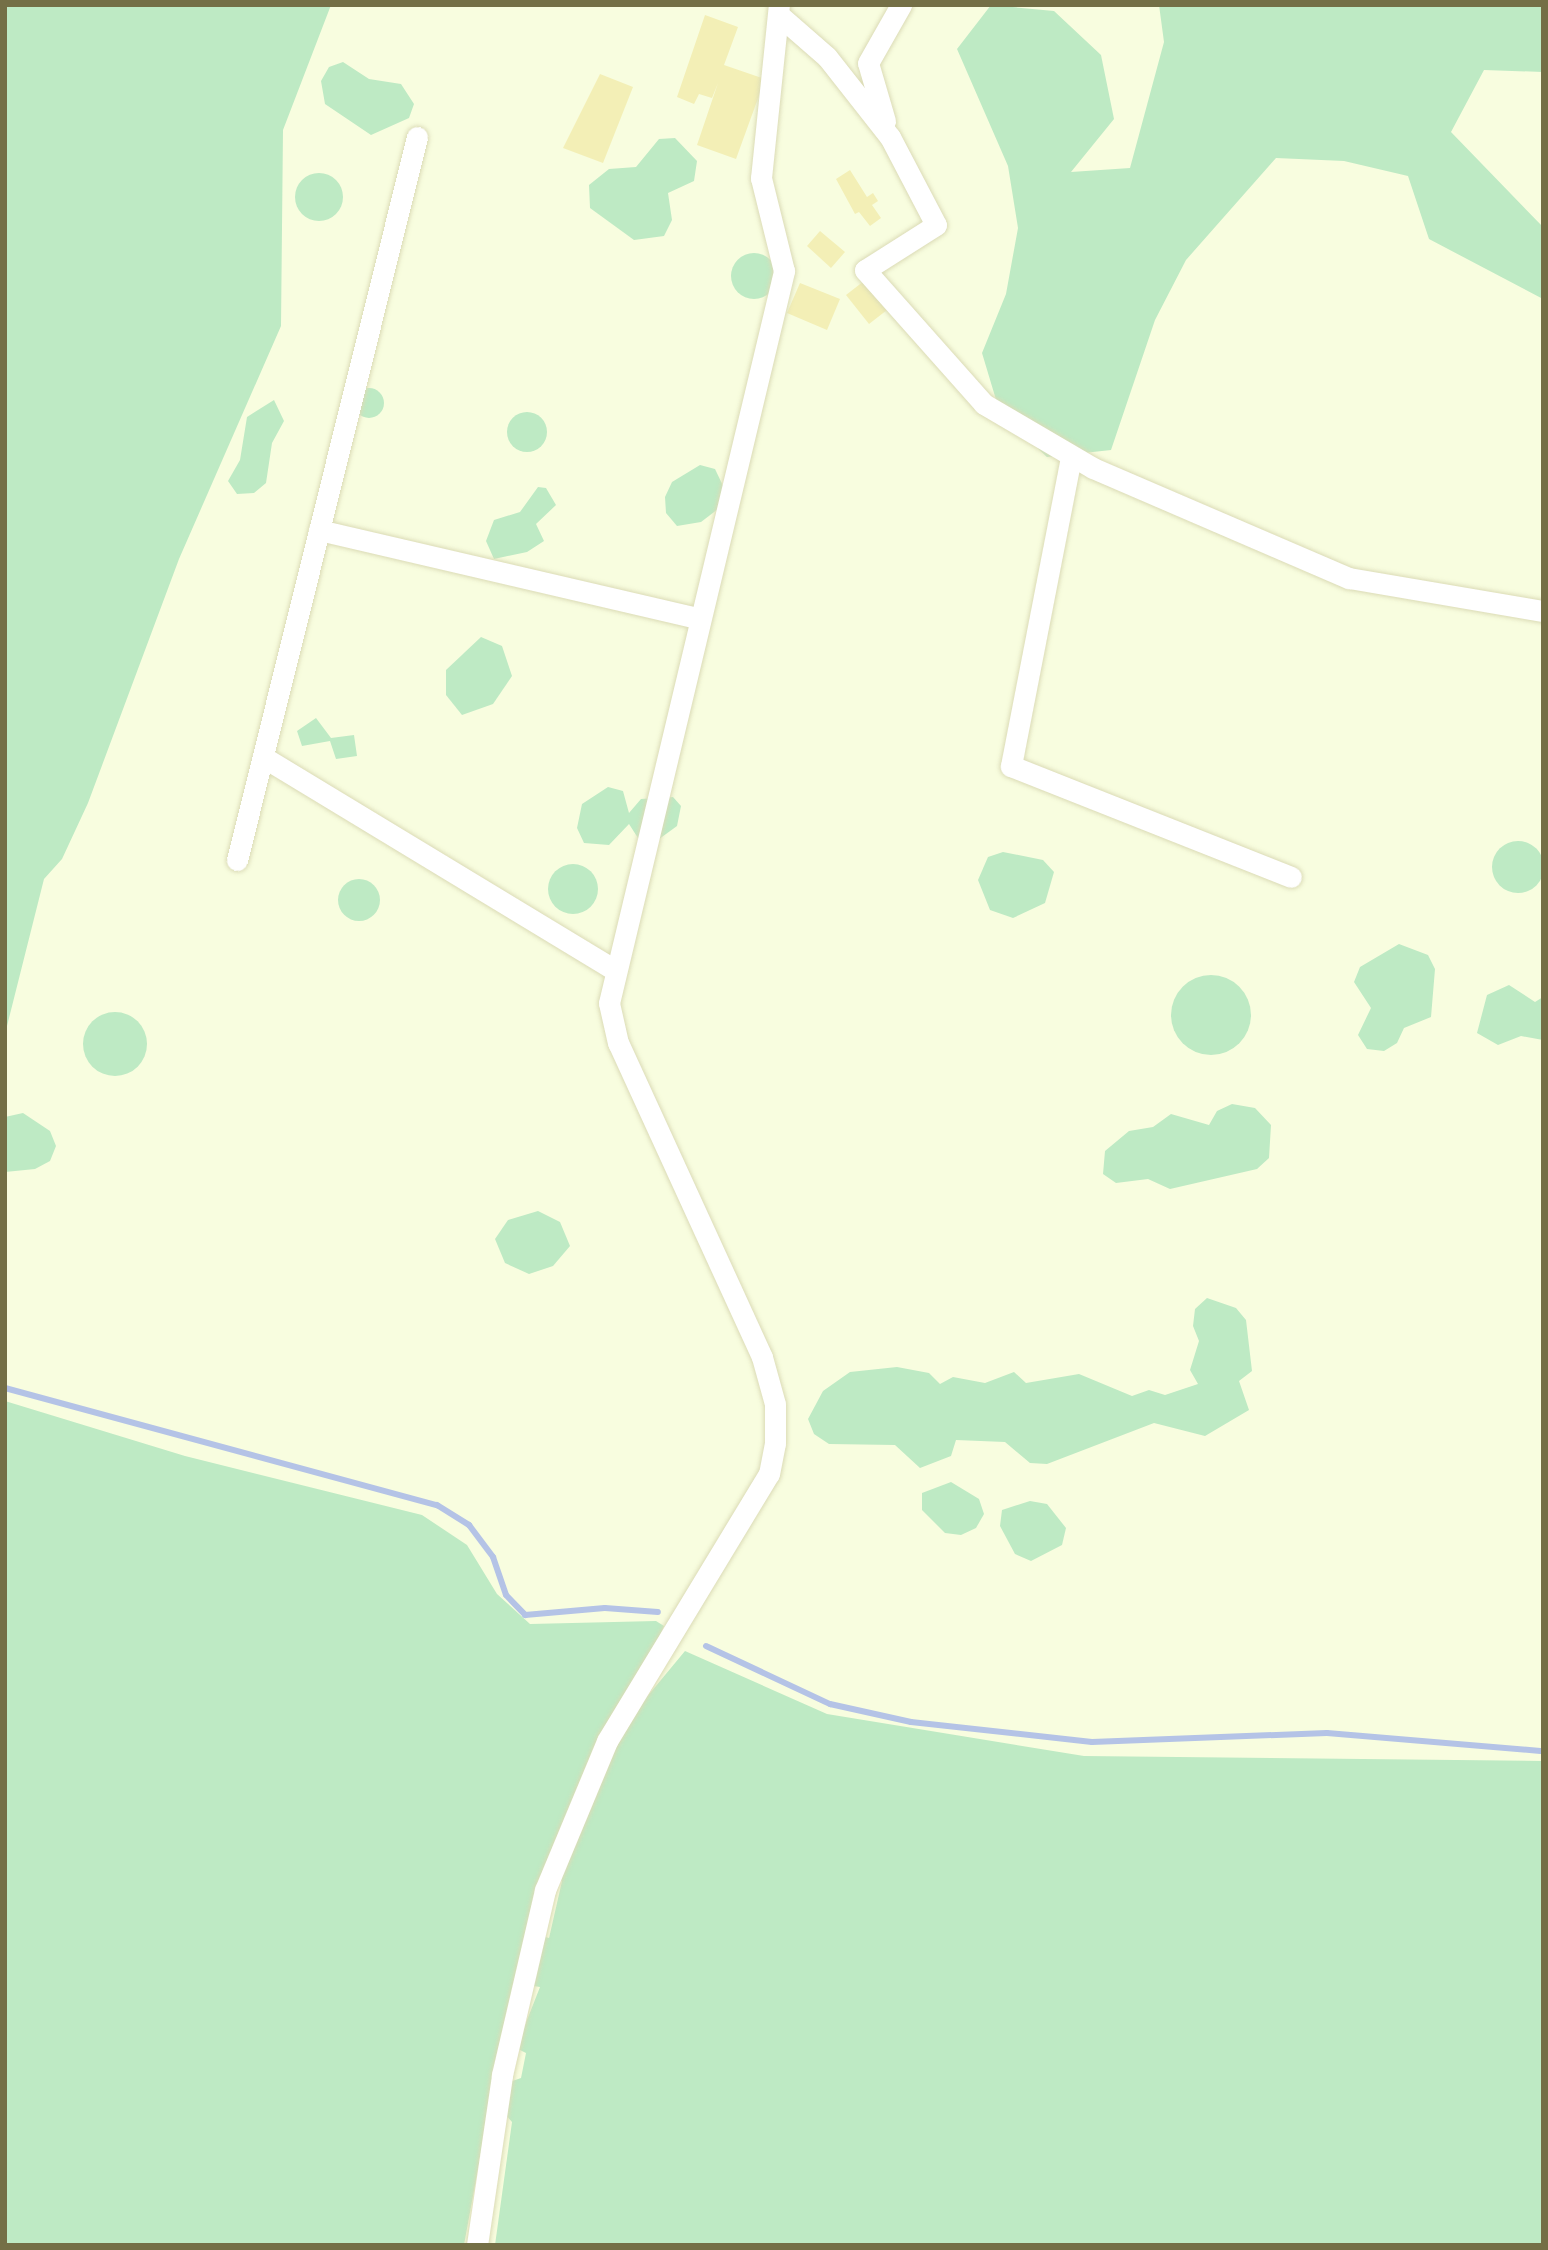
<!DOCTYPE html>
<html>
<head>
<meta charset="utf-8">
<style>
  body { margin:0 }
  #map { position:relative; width:1548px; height:2250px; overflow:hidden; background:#f8fddf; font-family:Raleway,sans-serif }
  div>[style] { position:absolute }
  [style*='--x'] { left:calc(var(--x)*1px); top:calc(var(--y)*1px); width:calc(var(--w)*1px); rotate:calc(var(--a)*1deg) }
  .green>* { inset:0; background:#beeac4 }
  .round { border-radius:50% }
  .stream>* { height:6px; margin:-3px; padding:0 3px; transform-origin:3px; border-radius:3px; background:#b4c3e6 }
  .building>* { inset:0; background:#f3efb6 }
  .roads { filter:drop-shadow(0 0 2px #dbdbb6) drop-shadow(0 0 2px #dbdbb6) }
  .minor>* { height:21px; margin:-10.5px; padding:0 10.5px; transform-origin:10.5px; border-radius:10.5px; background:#fff }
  span { translate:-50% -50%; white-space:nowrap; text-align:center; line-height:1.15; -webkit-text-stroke:6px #fbffe6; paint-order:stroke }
  .frame { position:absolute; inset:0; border:7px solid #746f46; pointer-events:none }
</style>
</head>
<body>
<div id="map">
  <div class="green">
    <i style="clip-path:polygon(5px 5px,331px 5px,283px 130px,281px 326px,179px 559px,88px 803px,62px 859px,44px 879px,5px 1034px)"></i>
    <i style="clip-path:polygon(991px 5px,1054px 11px,1101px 55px,1114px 119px,1071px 172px,1130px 168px,1164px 42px,1159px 5px,1543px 5px,1543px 72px,1484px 70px,1451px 132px,1543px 227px,1543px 299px,1429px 239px,1408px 176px,1344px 161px,1276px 158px,1186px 260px,1155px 320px,1111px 450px,1047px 457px,1000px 413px,982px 353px,1006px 294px,1018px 228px,1008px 166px,957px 49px)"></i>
    <i style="clip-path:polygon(343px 62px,369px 79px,401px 84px,414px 104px,409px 118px,371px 135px,325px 104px,321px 81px,329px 67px)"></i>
    <i style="clip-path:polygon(675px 138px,697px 161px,694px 181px,668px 193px,672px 220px,664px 236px,634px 240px,590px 208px,589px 185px,609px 169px,636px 167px,659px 139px)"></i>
    <i class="round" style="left:295px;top:173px;width:48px;height:48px"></i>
    <i class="round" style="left:731px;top:253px;width:46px;height:46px"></i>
    <i class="round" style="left:354px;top:388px;width:30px;height:30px"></i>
    <i style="clip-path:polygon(274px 400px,284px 421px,272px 443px,266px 483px,254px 493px,237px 494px,228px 481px,240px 460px,247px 417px)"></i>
    <i class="round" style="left:507px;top:412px;width:40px;height:40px"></i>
    <i style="clip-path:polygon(700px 465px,715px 469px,725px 490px,722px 506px,701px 522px,677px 526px,666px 513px,665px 497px,672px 482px)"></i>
    <i style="clip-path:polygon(538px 487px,546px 488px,556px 505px,536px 524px,544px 541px,527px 552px,494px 559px,486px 541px,494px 520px,520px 512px)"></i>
    <i style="clip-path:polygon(481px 637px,502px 646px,512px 676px,493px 704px,462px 715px,446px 695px,446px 670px)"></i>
    <i style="clip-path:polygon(316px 718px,331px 738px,354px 735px,357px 756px,336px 759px,330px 741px,302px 746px,297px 731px)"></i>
    <i style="clip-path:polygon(608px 787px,623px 791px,629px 813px,641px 799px,673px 797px,681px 806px,677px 826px,655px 842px,638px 838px,629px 824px,609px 845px,584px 843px,577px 828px,582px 804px)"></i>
    <i class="round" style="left:1492px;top:841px;width:52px;height:52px"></i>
    <i style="clip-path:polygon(1003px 852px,1043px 860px,1054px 872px,1045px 903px,1013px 918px,990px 910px,978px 880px,988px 857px)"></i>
    <i class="round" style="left:548px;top:864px;width:50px;height:50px"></i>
    <i class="round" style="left:338px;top:879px;width:42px;height:42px"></i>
    <i style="clip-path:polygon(1399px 944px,1428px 955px,1435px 969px,1431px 1017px,1404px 1028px,1397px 1043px,1384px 1051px,1367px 1049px,1358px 1035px,1371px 1008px,1354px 982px,1360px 967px)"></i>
    <i class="round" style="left:1171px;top:975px;width:80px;height:80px"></i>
    <i style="clip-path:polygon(1509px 985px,1535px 1002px,1543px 997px,1543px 1040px,1521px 1036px,1498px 1045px,1477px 1033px,1487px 995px)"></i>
    <i class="round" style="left:83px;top:1012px;width:64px;height:64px"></i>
    <i style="clip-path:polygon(1232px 1104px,1255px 1108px,1271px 1125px,1269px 1158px,1257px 1169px,1170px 1189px,1148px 1179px,1116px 1183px,1103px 1174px,1105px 1151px,1129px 1131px,1153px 1127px,1171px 1114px,1209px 1125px,1217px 1111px)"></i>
    <i style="clip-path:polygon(23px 1113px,50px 1131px,56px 1146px,50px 1161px,35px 1169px,5px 1172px,5px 1117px)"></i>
    <i style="clip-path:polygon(538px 1211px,560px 1222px,570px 1246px,553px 1266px,529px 1274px,505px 1263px,495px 1239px,508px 1220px)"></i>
    <i style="clip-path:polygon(1207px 1298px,1236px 1308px,1246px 1320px,1252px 1371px,1239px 1381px,1249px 1410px,1205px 1436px,1154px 1423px,1047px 1464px,1030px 1463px,1005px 1442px,956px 1440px,951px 1456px,920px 1468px,895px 1445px,829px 1444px,814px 1434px,808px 1419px,823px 1391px,850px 1372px,897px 1367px,929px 1373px,940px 1384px,953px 1377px,985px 1383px,1014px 1372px,1026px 1383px,1079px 1374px,1132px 1396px,1149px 1390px,1165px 1395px,1198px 1384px,1190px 1370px,1199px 1341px,1193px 1326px,1195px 1309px)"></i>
    <i style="clip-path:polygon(evenodd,5px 1401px,185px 1456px,422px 1515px,467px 1545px,497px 1594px,530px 1624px,656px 1621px,664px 1626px,621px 1728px,685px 1651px,827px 1714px,1084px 1756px,1543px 1761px,1543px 2245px,495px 2245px,512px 2122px,491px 2098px,464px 2245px,5px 2245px,5px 1401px,546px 1873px,562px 1881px,549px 1938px,533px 1933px,546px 1873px,5px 1401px,516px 1983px,540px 1987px,516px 2048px,526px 2053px,521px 2078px,504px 2084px,516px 1983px)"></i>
    <i style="clip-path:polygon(951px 1482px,979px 1499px,984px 1514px,976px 1528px,961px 1535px,945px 1533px,922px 1510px,922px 1493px)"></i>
    <i style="clip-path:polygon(1030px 1501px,1047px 1504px,1066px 1528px,1062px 1545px,1031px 1561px,1015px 1554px,1000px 1526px,1002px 1510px)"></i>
  </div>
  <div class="stream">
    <i style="--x:5;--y:1388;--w:448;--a:15.2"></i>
    <i style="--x:437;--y:1505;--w:38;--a:32"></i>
    <i style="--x:469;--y:1525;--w:40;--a:53"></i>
    <i style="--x:493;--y:1557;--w:40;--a:71.1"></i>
    <i style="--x:506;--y:1595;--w:28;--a:46"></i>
    <i style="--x:525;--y:1615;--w:80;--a:-5"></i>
    <i style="--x:605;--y:1608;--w:53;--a:4.3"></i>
    <i style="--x:706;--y:1646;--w:137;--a:25.1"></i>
    <i style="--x:830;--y:1704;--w:83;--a:12.5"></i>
    <i style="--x:911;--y:1722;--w:182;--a:6.3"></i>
    <i style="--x:1092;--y:1742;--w:235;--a:-2.2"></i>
    <i style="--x:1327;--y:1733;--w:217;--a:4.8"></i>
  </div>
  <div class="building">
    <i style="clip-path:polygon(705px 15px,738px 27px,724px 65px,765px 79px,736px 159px,697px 145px,718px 83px,712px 98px,699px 94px,694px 104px,677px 97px)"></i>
    <i style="clip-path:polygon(600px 74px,633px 87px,603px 163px,563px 148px)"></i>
    <i style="clip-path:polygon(850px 170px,867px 197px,873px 193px,878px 201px,872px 205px,881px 218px,870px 226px,859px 212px,855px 214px,836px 179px)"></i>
    <i style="clip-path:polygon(820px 231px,845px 252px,831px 268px,807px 246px)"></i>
    <i style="clip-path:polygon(864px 281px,887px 310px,869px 324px,846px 295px)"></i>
    <i style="clip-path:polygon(800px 283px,840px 299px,827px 330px,787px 313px)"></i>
  </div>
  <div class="roads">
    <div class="minor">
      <i style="--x:780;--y:16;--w:62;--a:41.1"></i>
      <i style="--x:827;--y:57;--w:102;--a:51.8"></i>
      <i style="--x:890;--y:137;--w:99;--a:62.4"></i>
      <i style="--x:936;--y:225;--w:84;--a:147.6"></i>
      <i style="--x:865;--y:270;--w:179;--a:48.4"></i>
      <i style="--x:984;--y:404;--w:126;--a:30.4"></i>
      <i style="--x:1093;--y:468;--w:279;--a:23.3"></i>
      <i style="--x:1349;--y:578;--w:197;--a:9.7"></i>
      <i style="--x:885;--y:121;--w:60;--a:-106.3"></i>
      <i style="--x:868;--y:63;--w:67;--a:-60.4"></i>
      <i style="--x:1071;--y:457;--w:315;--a:101"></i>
      <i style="--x:1011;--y:766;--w:301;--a:21.6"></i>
      <i style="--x:319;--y:530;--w:391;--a:13.1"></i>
      <i style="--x:263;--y:757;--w:409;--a:31.2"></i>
      <i style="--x:237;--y:860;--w:745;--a:-76.02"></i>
      <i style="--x:477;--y:2245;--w:172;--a:-81.6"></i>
      <i style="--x:502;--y:2075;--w:190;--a:-76.9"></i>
      <i style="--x:545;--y:1890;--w:161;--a:-67.4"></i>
      <i style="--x:607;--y:1741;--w:312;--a:-58.8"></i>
      <i style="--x:769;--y:1474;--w:32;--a:-79"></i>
      <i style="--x:775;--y:1443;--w:39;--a:-90"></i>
      <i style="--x:775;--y:1404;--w:49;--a:-105.5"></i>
      <i style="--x:762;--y:1357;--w:345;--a:-114.6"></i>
      <i style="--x:618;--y:1043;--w:41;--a:-102.7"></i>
      <i style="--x:609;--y:1003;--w:753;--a:-76.55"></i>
      <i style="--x:784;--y:271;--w:96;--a:-103.9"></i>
      <i style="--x:761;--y:178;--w:174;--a:-84.1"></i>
    </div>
  </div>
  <div class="frame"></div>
</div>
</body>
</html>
